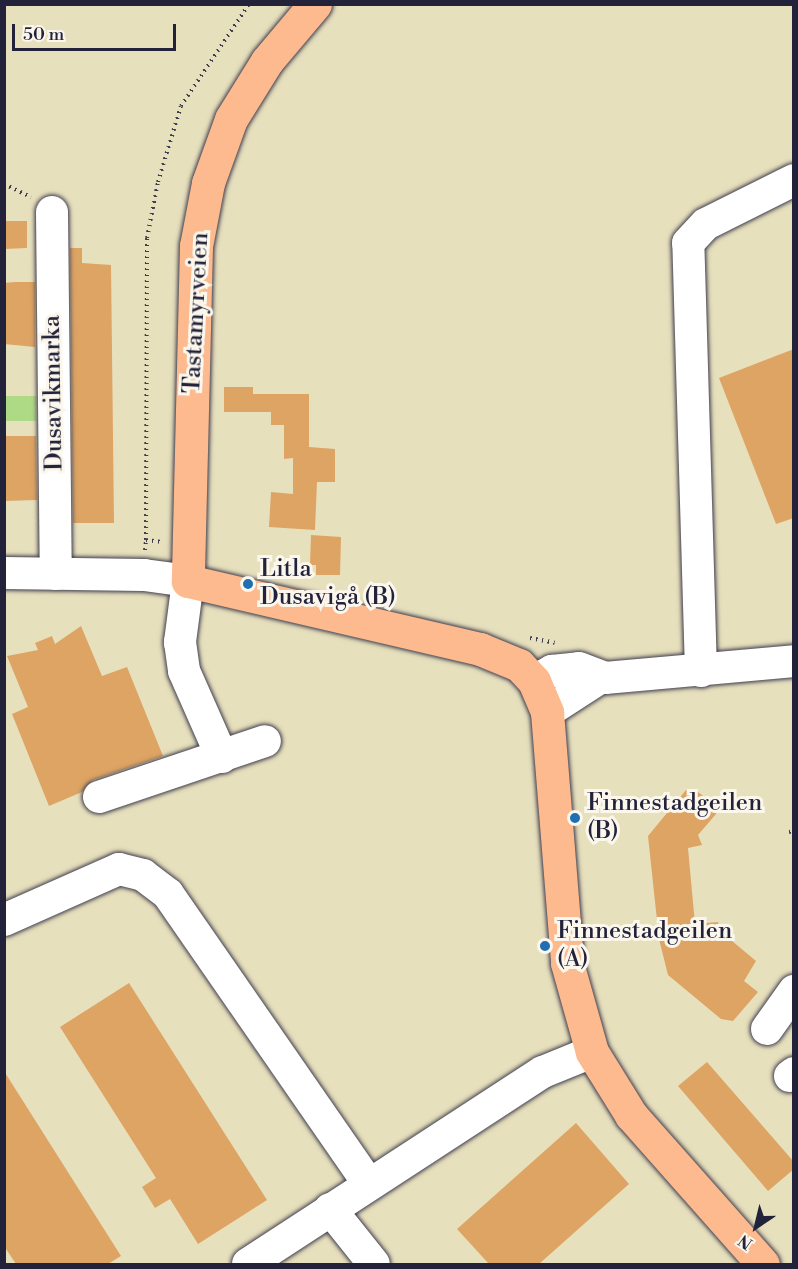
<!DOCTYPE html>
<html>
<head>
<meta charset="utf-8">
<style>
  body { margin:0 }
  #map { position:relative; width:798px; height:1269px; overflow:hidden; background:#e7e0bd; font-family:"Libre Bodoni",serif }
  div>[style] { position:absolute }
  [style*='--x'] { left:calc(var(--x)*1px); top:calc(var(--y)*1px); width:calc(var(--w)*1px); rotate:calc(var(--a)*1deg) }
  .green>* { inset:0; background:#aed985 }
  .building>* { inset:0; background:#dda464 }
  .path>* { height:4px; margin-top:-2px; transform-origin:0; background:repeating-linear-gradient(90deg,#403e4e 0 1.5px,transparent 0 6px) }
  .roads { filter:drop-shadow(0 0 2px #403e4e) drop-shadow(0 0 2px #403e4e) }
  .minor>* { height:32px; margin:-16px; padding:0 16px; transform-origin:16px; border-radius:16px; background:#fff }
  .major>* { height:33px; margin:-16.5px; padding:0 16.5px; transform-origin:16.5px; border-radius:16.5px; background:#fcba8e }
  .dots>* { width:16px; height:16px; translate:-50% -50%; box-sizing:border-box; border:3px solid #fbf7ec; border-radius:50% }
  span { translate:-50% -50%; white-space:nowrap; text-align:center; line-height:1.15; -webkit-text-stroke:6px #fbf7ec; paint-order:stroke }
  .street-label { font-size:24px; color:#22223b }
  .poi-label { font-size:24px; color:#22223b }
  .left { translate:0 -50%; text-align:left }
  .frame { position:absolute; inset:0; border:6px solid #22223b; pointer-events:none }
  .north { position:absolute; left:726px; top:1197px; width:60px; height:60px; -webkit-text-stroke:4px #fbf7ec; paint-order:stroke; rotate:215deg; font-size:16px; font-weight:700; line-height:24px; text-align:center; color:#22223b }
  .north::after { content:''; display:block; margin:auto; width:21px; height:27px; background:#22223b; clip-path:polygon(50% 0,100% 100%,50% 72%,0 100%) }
  .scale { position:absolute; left:12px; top:24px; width:164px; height:27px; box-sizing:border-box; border:3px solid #22223b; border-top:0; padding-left:8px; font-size:18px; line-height:21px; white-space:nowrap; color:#22223b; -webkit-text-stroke:4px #fbf7ec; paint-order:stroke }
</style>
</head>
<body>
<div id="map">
  <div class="green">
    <i style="clip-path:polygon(4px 396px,36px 396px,36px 421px,5px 421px)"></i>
  </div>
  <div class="building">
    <i style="clip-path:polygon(4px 221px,27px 221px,27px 248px,4px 249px)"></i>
    <i style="clip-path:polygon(70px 248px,82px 248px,82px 263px,111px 265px,114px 523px,73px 523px)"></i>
    <i style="clip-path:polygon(15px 282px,35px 282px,35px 347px,4px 344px,4px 283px)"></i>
    <i style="clip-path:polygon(794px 349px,794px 518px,776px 524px,719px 378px)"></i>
    <i style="clip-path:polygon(224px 387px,253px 387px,253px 394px,309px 394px,309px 447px,335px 449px,335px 482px,317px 482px,315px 530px,269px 527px,271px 492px,293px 494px,293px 458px,284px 459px,284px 425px,271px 425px,271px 412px,224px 412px)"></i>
    <i style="clip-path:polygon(4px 436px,36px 436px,37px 500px,4px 501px)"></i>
    <i style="clip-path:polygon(311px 535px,341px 537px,340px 575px,316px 575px,316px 565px,310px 565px)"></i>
    <i style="clip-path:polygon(81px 626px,102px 676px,127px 667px,163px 756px,93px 780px,82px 792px,49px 806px,12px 714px,28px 707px,7px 656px,38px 650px,35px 643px,52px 636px,55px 644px)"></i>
    <i style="clip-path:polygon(694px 789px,716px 806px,716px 814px,698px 835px,702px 845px,688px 848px,695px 924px,718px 922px,719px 930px,756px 961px,744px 981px,758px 992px,733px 1021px,721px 1019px,668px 975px,659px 939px,648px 836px,686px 790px)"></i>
    <i style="clip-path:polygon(129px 983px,267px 1200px,198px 1244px,170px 1199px,155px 1208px,142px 1187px,156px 1178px,60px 1027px)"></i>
    <i style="clip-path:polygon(707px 1062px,794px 1162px,794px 1169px,768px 1191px,678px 1086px)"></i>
    <i style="clip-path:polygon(4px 1071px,121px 1256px,108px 1264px,16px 1264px,4px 1246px)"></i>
    <i style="clip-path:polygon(576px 1123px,629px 1184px,539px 1264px,489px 1264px,457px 1229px)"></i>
  </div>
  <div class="path">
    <i style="--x:4;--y:184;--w:30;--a:26"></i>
    <i style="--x:146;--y:540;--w:302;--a:-89.8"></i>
    <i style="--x:147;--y:238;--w:57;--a:-78.9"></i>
    <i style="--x:158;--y:182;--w:79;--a:-73.2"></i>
    <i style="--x:181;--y:106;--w:123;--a:-56.3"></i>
    <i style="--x:145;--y:550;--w:10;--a:-84"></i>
    <i style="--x:146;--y:540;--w:16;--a:7"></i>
    <i style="--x:530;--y:638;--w:25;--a:11"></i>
    <i style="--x:789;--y:832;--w:5;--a:-11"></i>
  </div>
  <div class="roads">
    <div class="minor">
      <i style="--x:52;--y:212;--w:362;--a:89.4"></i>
      <i style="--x:4;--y:573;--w:140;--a:0.8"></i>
      <i style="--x:144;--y:575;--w:44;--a:7.8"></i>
      <i style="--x:188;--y:581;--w:62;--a:97.5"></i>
      <i style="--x:180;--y:642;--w:29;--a:82"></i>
      <i style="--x:184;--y:671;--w:94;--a:66.2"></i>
      <i style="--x:701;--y:671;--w:428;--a:-91.7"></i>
      <i style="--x:688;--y:243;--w:26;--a:-47"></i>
      <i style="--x:706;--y:224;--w:98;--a:-26.6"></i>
      <i style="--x:534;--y:681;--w:21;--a:-29"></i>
      <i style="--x:552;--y:671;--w:27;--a:-6"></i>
      <i style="--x:579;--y:668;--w:28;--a:21"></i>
      <i style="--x:605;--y:678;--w:190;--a:-5.1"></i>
      <i style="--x:547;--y:712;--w:64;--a:-32.9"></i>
      <i style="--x:99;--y:797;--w:175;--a:-18.6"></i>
      <i style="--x:4;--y:920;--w:126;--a:-23.9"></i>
      <i style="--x:119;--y:869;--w:25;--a:14"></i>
      <i style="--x:143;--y:875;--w:31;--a:37"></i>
      <i style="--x:168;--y:894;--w:353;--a:55.3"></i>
      <i style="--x:767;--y:1029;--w:47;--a:-54.6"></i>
      <i style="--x:790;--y:1076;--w:5;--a:-37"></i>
      <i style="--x:330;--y:1209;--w:70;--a:51.3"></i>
      <i style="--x:248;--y:1264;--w:352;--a:-33.1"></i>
      <i style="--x:543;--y:1072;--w:53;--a:-22.2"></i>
    </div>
    <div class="major">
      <i style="--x:315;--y:4;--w:75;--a:130.1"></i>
      <i style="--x:267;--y:61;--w:68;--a:121.8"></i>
      <i style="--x:231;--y:119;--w:68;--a:109.8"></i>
      <i style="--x:208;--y:183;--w:64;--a:100.8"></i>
      <i style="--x:196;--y:246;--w:335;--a:91.4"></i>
      <i style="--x:188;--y:581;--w:300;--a:13.1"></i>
      <i style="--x:480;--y:649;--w:42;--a:22.3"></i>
      <i style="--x:519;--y:665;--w:22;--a:47"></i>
      <i style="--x:534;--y:681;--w:34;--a:67"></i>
      <i style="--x:547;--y:712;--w:252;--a:85.4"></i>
      <i style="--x:567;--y:963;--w:92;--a:74.3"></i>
      <i style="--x:592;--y:1052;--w:74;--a:58.2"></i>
      <i style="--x:631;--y:1115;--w:199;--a:48.5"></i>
    </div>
  </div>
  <div class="dots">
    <i style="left:248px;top:584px;background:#1f6fb2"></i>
    <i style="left:575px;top:818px;background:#1f6fb2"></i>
    <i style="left:545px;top:946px;background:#1f6fb2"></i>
  </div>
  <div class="street-label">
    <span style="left:197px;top:313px;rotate:-87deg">Tastamyrveien</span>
    <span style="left:54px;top:393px;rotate:-91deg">Dusavikmarka</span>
  </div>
  <div class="poi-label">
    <span class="left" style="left:260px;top:584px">Litla<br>Dusavigå (B)</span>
    <span class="left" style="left:587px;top:818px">Finnestadgeilen<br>(B)</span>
    <span class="left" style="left:557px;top:946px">Finnestadgeilen<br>(A)</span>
  </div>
  <div class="frame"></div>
  <div class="north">N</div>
  <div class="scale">50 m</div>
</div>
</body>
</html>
